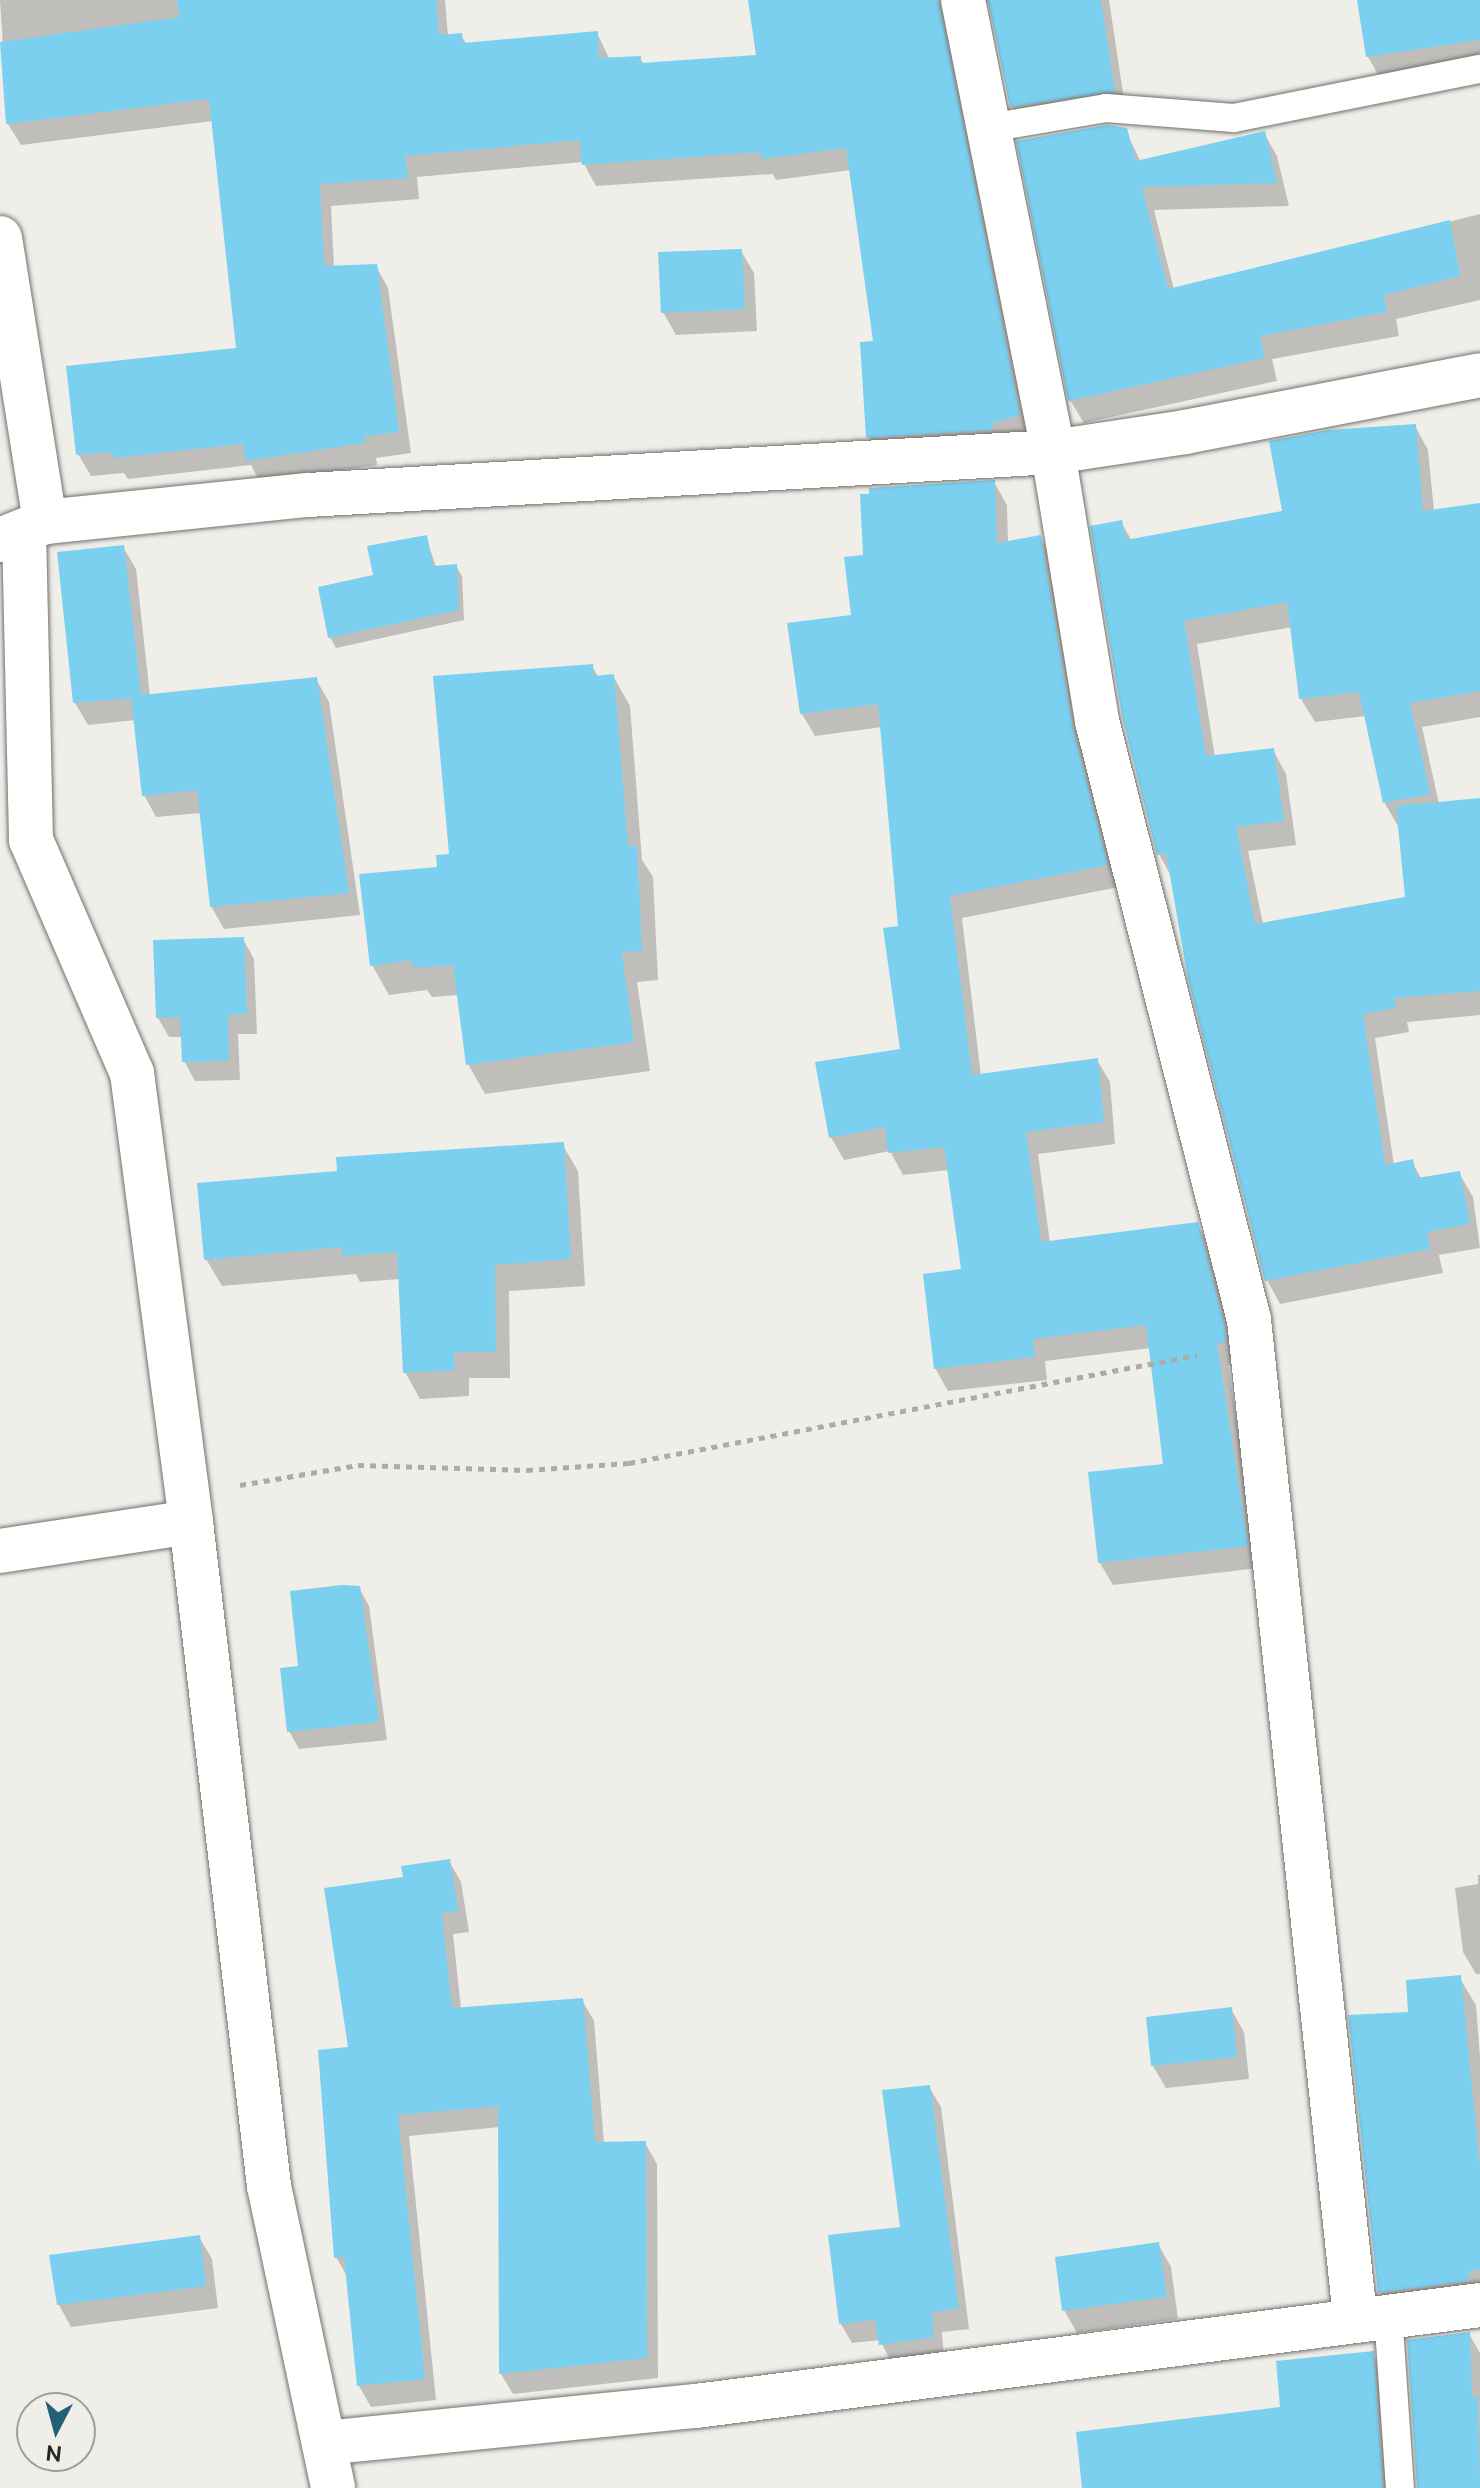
<!DOCTYPE html>
<html>
<head>
<meta charset="utf-8">
<style>
  body { margin:0 }
  #map { position:relative; width:1480px; height:2488px; overflow:hidden; background:#f0eee9; font-family:Ubuntu,sans-serif }
  div>[style] { position:absolute }
  [style*='--x'] { left:calc(var(--x)*1px); top:calc(var(--y)*1px); width:calc(var(--w)*1px); rotate:calc(var(--a)*1deg) }
  .shadow>* { inset:0; background:#0003 }
  .building>* { inset:0; background:#7bd0f0 }
  .path>* { height:5px; margin-top:-2.5px; transform-origin:0; background:repeating-linear-gradient(90deg,#adaba8 0 6px,transparent 0 12px) }
  .roads { filter:drop-shadow(0 0 2px #72706c) drop-shadow(0 0 2px #72706c) }
  .lane>* { height:28px; margin:-14px; padding:0 14px; transform-origin:14px; border-radius:14px; background:#fff }
  .street>* { height:44px; margin:-22px; padding:0 22px; transform-origin:22px; border-radius:22px; background:#fff }
  span { translate:-50% -50%; white-space:nowrap; text-align:center; line-height:1.15; -webkit-text-stroke:6px #f0eee9; paint-order:stroke }
  .north { position:absolute; left:16px; top:2392px; width:80px; height:80px; box-sizing:border-box; background:#f0eee9; border:2px solid #a09e9b; border-radius:50%; rotate:186deg; font-size:22px; font-weight:700; line-height:32px; text-align:center; color:#272625 }
  .north::after { content:''; display:block; margin:auto; width:28px; height:36px; background:#216076; clip-path:polygon(50% 0,100% 100%,50% 72%,0 100%) }
</style>
</head>
<body>
<div id="map">
  <div class="shadow">
    <i style="clip-path:polygon(0 0,445px 0,448px 36px,461px 35px,467px 45px,597px 33px,610px 60px,640px 58px,644px 65px,759px 57px,750px 0,968px 0,1031px 437px,881px 459px,868px 437px,875px 343px,851px 170px,776px 180px,773px 174px,596px 186px,583px 162px,417px 177px,419px 199px,331px 206px,334px 267px,376px 266px,388px 288px,411px 453px,376px 458px,377px 465px,260px 482px,251px 465px,128px 479px,124px 473px,91px 476px,78px 454px,238px 350px,213px 121px,21px 145px,8px 124px)"></i>
    <i style="clip-path:polygon(981px 0,1109px 0,1126px 113px,1024px 128px,1012px 106px,988px 3px)"></i>
    <i style="clip-path:polygon(1359px 0,1480px 0,1480px 63px,1380px 78px,1368px 57px)"></i>
    <i style="clip-path:polygon(1125px 130px,1141px 162px,1264px 133px,1277px 156px,1289px 206px,1154px 210px,1174px 290px,1480px 214px,1480px 300px,1396px 319px,1399px 336px,1272px 359px,1277px 381px,1084px 423px,1070px 400px)"></i>
    <i style="clip-path:polygon(741px 251px,754px 273px,757px 331px,676px 335px,663px 312px)"></i>
    <i style="clip-path:polygon(evenodd,1415px 426px,1428px 450px,1434px 511px,1480px 505px,1480px 717px,1422px 727px,1439px 804px,1480px 800px,1480px 1015px,1407px 1022px,1409px 1032px,1375px 1038px,1394px 1165px,1412px 1162px,1422px 1180px,1459px 1173px,1473px 1197px,1480px 1248px,1439px 1255px,1443px 1273px,1280px 1304px,1267px 1280px,1172px 878px,1159px 854px,1121px 522px,1132px 541px,1285px 512px,1415px 426px,1292px 627px,1301px 699px,1315px 722px,1366px 716px,1384px 802px,1398px 826px,1408px 898px,1263px 924px,1248px 851px,1296px 845px,1286px 774px,1273px 750px,1215px 757px,1197px 644px,1292px 627px)"></i>
    <i style="clip-path:polygon(994px 482px,1007px 505px,1008px 543px,1040px 537px,1053px 559px,1119px 887px,962px 918px,981px 1076px,1097px 1060px,1110px 1082px,1115px 1144px,1038px 1154px,1050px 1243px,1197px 1224px,1210px 1247px,1238px 1364px,1228px 1365px,1259px 1568px,1113px 1585px,1100px 1563px,1090px 1474px,1166px 1465px,1151px 1348px,1045px 1361px,1047px 1380px,948px 1391px,935px 1368px,963px 1271px,949px 1170px,903px 1175px,890px 1151px,844px 1160px,831px 1137px,902px 1051px,900px 927px,882px 727px,815px 736px,802px 714px,853px 616px,865px 556px)"></i>
    <i style="clip-path:polygon(426px 537px,436px 567px,456px 566px,462px 576px,464px 620px,336px 648px,330px 637px,375px 576px)"></i>
    <i style="clip-path:polygon(123px 547px,136px 569px,150px 696px,316px 679px,329px 702px,360px 915px,224px 929px,211px 906px,201px 813px,156px 817px,144px 795px,136px 720px,88px 725px,75px 703px)"></i>
    <i style="clip-path:polygon(592px 666px,599px 678px,613px 676px,630px 706px,642px 860px,653px 877px,658px 980px,637px 982px,650px 1071px,485px 1094px,468px 1064px,459px 995px,432px 997px,427px 990px,389px 995px,372px 965px)"></i>
    <i style="clip-path:polygon(243px 939px,254px 959px,257px 1034px,238px 1034px,240px 1080px,195px 1081px,184px 1061px,183px 1037px,169px 1037px,158px 1018px)"></i>
    <i style="clip-path:polygon(562px 1144px,578px 1171px,585px 1286px,509px 1291px,510px 1378px,469px 1378px,469px 1396px,420px 1399px,405px 1372px,400px 1279px,360px 1282px,356px 1274px,222px 1286px,206px 1259px,339px 1172px)"></i>
    <i style="clip-path:polygon(359px 1588px,369px 1606px,387px 1740px,299px 1749px,289px 1731px,300px 1668px)"></i>
    <i style="clip-path:polygon(449px 1861px,461px 1882px,469px 1932px,453px 1934px,461px 2009px,582px 2000px,594px 2021px,604px 2143px,645px 2143px,657px 2164px,658px 2378px,513px 2394px,501px 2374px,500px 2127px,409px 2136px,436px 2400px,371px 2407px,359px 2386px,348px 2278px,336px 2257px,350px 2049px,405px 1879px)"></i>
    <i style="clip-path:polygon(1478px 1875px,1480px 1875px,1480px 1974px,1476px 1974px,1463px 1952px,1455px 1888px,1478px 1884px)"></i>
    <i style="clip-path:polygon(1459px 1977px,1476px 2005px,1480px 2058px,1480px 2309px,1396px 2320px,1380px 2292px,1410px 2013px)"></i>
    <i style="clip-path:polygon(1231px 2009px,1244px 2032px,1249px 2079px,1166px 2088px,1153px 2066px)"></i>
    <i style="clip-path:polygon(929px 2087px,941px 2107px,969px 2329px,942px 2332px,944px 2357px,892px 2364px,880px 2340px,852px 2343px,841px 2324px,902px 2228px)"></i>
    <i style="clip-path:polygon(199px 2237px,212px 2259px,218px 2308px,71px 2327px,59px 2305px,52px 2256px)"></i>
    <i style="clip-path:polygon(1158px 2244px,1171px 2267px,1178px 2319px,1077px 2333px,1064px 2310px)"></i>
    <i style="clip-path:polygon(1469px 2334px,1480px 2353px,1480px 2488px,1419px 2488px)"></i>
    <i style="clip-path:polygon(1372px 2353px,1389px 2381px,1396px 2488px,1084px 2488px,1283px 2408px)"></i>
  </div>
  <div class="building">
    <i style="clip-path:polygon(177px 0,436px 0,439px 35px,462px 33px,463px 43px,598px 31px,599px 58px,641px 56px,641px 63px,756px 55px,748px 0,939px 0,1020px 415px,993px 423px,993px 430px,866px 438px,860px 342px,873px 341px,846px 148px,762px 159px,761px 152px,582px 165px,580px 140px,405px 156px,408px 178px,320px 184px,324px 266px,377px 264px,399px 432px,365px 436px,365px 443px,246px 461px,243px 444px,113px 458px,112px 452px,76px 455px,66px 366px,236px 348px,209px 99px,6px 124px,0 42px,180px 17px)"></i>
    <i style="clip-path:polygon(988px 0,1101px 0,1115px 92px,1010px 107px)"></i>
    <i style="clip-path:polygon(1357px 0,1480px 0,1480px 40px,1366px 57px)"></i>
    <i style="clip-path:polygon(1107px 125px,1127px 128px,1136px 161px,1265px 131px,1277px 183px,1142px 187px,1168px 289px,1450px 220px,1460px 276px,1384px 295px,1387px 312px,1260px 336px,1265px 358px,1068px 401px,1016px 141px)"></i>
    <i style="clip-path:polygon(742px 249px,745px 309px,661px 313px,658px 252px)"></i>
    <i style="clip-path:polygon(1416px 424px,1423px 511px,1480px 503px,1480px 691px,1410px 703px,1430px 794px,1383px 803px,1359px 692px,1299px 699px,1287px 602px,1184px 621px,1206px 756px,1274px 748px,1284px 821px,1236px 827px,1255px 924px,1405px 897px,1396px 806px,1480px 798px,1480px 991px,1394px 998px,1396px 1008px,1363px 1014px,1385px 1165px,1413px 1159px,1417px 1178px,1460px 1171px,1470px 1224px,1427px 1232px,1430px 1249px,1265px 1281px,1188px 979px,1166px 853px,1157px 855px,1122px 716px,1090px 526px,1122px 520px,1126px 540px,1282px 511px,1269px 441px,1328px 430px)"></i>
    <i style="clip-path:polygon(995px 480px,997px 543px,1041px 535px,1072px 725px,1108px 865px,950px 896px,972px 1075px,1098px 1058px,1104px 1122px,1026px 1132px,1041px 1242px,1198px 1222px,1224px 1324px,1226px 1342px,1217px 1343px,1248px 1546px,1098px 1563px,1088px 1472px,1163px 1464px,1146px 1325px,1033px 1339px,1035px 1357px,934px 1369px,923px 1274px,961px 1269px,944px 1147px,888px 1153px,885px 1127px,829px 1138px,815px 1062px,900px 1049px,883px 928px,898px 926px,878px 704px,800px 714px,787px 623px,851px 615px,844px 557px,863px 555px,860px 494px,869px 494px,869px 488px)"></i>
    <i style="clip-path:polygon(427px 535px,433px 566px,457px 564px,459px 610px,328px 638px,318px 587px,373px 575px,367px 546px)"></i>
    <i style="clip-path:polygon(124px 545px,141px 695px,317px 677px,349px 893px,210px 907px,197px 790px,142px 796px,131px 698px,73px 703px,57px 552px)"></i>
    <i style="clip-path:polygon(593px 664px,594px 676px,614px 674px,628px 846px,637px 846px,642px 951px,622px 952px,634px 1042px,466px 1065px,453px 965px,413px 968px,412px 960px,370px 966px,359px 874px,437px 867px,436px 855px,449px 854px,433px 676px)"></i>
    <i style="clip-path:polygon(244px 937px,247px 1014px,228px 1015px,229px 1061px,182px 1062px,180px 1017px,156px 1018px,153px 940px)"></i>
    <i style="clip-path:polygon(564px 1142px,571px 1259px,495px 1265px,496px 1352px,454px 1352px,455px 1370px,403px 1373px,397px 1252px,343px 1256px,342px 1247px,204px 1260px,197px 1183px,337px 1171px,336px 1157px)"></i>
    <i style="clip-path:polygon(342px 1585px,360px 1586px,379px 1722px,287px 1732px,280px 1668px,298px 1666px,290px 1591px)"></i>
    <i style="clip-path:polygon(450px 1859px,458px 1911px,442px 1913px,452px 2008px,583px 1998px,595px 2142px,646px 2141px,647px 2358px,499px 2374px,498px 2106px,398px 2115px,425px 2379px,357px 2386px,344px 2257px,334px 2258px,318px 2050px,348px 2047px,324px 1888px,403px 1877px,401px 1866px)"></i>
    <i style="clip-path:polygon(1461px 1975px,1480px 2169px,1480px 2270px,1469px 2271px,1469px 2281px,1378px 2293px,1348px 2015px,1408px 2012px,1406px 1980px)"></i>
    <i style="clip-path:polygon(1232px 2007px,1237px 2057px,1151px 2066px,1146px 2017px)"></i>
    <i style="clip-path:polygon(930px 2085px,959px 2309px,932px 2312px,934px 2337px,879px 2345px,875px 2320px,839px 2324px,828px 2235px,900px 2227px,882px 2090px)"></i>
    <i style="clip-path:polygon(200px 2235px,206px 2286px,57px 2305px,49px 2255px)"></i>
    <i style="clip-path:polygon(1159px 2242px,1167px 2297px,1062px 2311px,1055px 2257px)"></i>
    <i style="clip-path:polygon(1470px 2332px,1472px 2397px,1478px 2397px,1480px 2488px,1417px 2488px,1407px 2340px)"></i>
    <i style="clip-path:polygon(1374px 2351px,1383px 2488px,1082px 2488px,1076px 2432px,1280px 2407px,1276px 2361px)"></i>
  </div>
  <div class="path">
    <i style="--x:240;--y:1485;--w:120;--a:-9.6"></i>
    <i style="--x:358;--y:1465;--w:169;--a:1.7"></i>
    <i style="--x:527;--y:1470;--w:102;--a:-3.9"></i>
    <i style="--x:629;--y:1463;--w:578;--a:-10.77"></i>
  </div>
  <div class="roads">
    <div class="lane">
      <i style="--x:989;--y:128;--w:119;--a:-9.7"></i>
      <i style="--x:1106;--y:108;--w:128;--a:4.5"></i>
      <i style="--x:1234;--y:118;--w:251;--a:-11.3"></i>
      <i style="--x:1388;--y:2313;--w:175;--a:86.1"></i>
    </div>
    <div class="street">
      <i style="--x:963;--y:0;--w:461;--a:78.7"></i>
      <i style="--x:1053;--y:452;--w:273;--a:80.7"></i>
      <i style="--x:1097;--y:721;--w:618;--a:75.76"></i>
      <i style="--x:1249;--y:1320;--w:1003;--a:83.93"></i>
      <i style="--x:0;--y:238;--w:288;--a:81"></i>
      <i style="--x:24;--y:531;--w:309;--a:88.7"></i>
      <i style="--x:31;--y:840;--w:254;--a:66.6"></i>
      <i style="--x:132;--y:1073;--w:453;--a:82.5"></i>
      <i style="--x:0;--y:540;--w:48;--a:-21.8"></i>
      <i style="--x:45;--y:522;--w:264;--a:-5.9"></i>
      <i style="--x:308;--y:495;--w:746;--a:-3.3"></i>
      <i style="--x:1053;--y:452;--w:134;--a:-8.6"></i>
      <i style="--x:1185;--y:432;--w:300;--a:-10.9"></i>
      <i style="--x:0;--y:1551;--w:193;--a:-8.6"></i>
      <i style="--x:191;--y:1522;--w:669;--a:83.3"></i>
      <i style="--x:269;--y:2186;--w:309;--a:78"></i>
      <i style="--x:324;--y:2443;--w:374;--a:-5.7"></i>
      <i style="--x:696;--y:2406;--w:790;--a:-7.34"></i>
    </div>
  </div>
  <div class="north">N</div>
</div>
</body>
</html>
